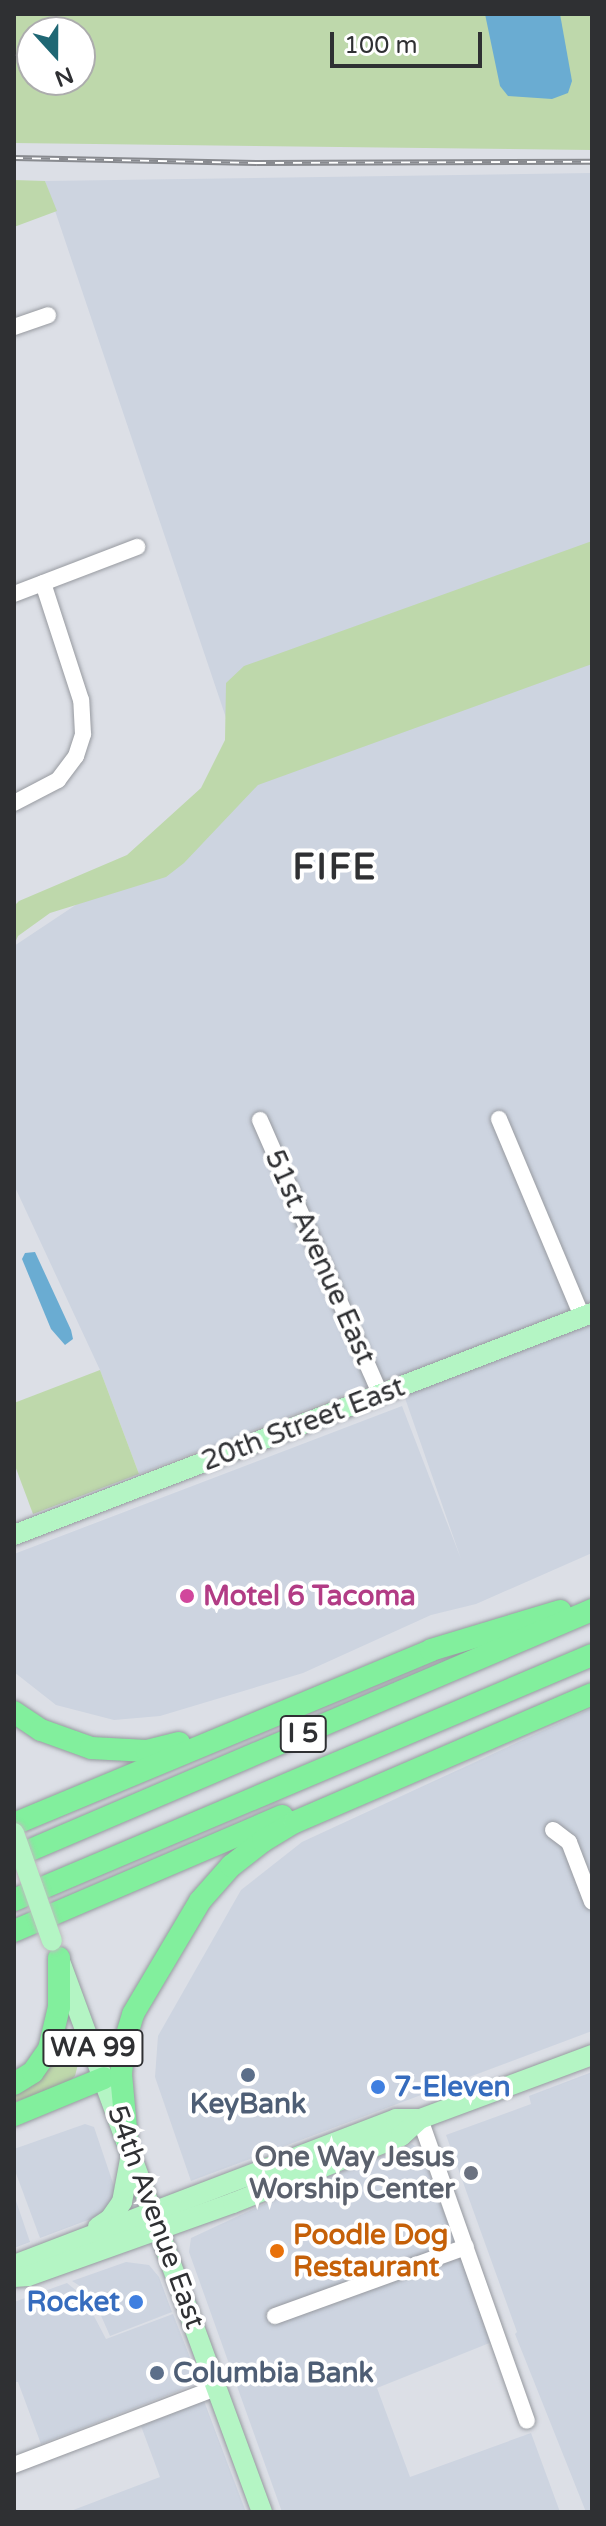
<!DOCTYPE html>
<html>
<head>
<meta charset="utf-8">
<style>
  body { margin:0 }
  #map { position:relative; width:606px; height:2526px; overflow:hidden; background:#dcdfe6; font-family:"Varela Round",sans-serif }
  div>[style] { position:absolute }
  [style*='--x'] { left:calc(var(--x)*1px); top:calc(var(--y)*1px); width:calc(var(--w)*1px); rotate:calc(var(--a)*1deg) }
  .built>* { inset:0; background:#cdd4e0 }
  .green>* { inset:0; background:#bed8ab }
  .water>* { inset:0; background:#6aacd2 }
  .roads { filter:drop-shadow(0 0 2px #979aa0) drop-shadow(0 0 2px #979aa0) }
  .minor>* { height:16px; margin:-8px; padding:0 8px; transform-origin:8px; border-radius:8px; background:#fff }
  .major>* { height:20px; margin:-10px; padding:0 10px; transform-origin:10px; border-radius:10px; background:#b4f5c4 }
  .highway>* { height:22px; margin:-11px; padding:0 11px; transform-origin:11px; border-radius:11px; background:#82ef9d }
  .rail>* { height:6px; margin-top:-3px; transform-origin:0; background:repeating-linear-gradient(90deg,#fff 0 9px,#888a8f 0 18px); box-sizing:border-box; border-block:2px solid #888a8f }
  .bridges { filter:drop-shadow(0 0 2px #bcbdbe) drop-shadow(0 0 2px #bcbdbe) }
  .major-bridge>* { height:20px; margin:-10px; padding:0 10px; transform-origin:10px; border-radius:10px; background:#b4f5c4 }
  .dots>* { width:22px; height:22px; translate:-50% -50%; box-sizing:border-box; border:4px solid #fff; border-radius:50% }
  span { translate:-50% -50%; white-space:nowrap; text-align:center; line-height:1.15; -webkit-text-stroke:8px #fff; paint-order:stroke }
  .shield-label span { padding:2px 6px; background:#fff; border:2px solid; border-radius:6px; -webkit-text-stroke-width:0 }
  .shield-label { font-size:26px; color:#2f3033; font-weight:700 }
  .street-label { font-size:28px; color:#2f3033 }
  .hotel-label { font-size:28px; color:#b23c85; font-weight:700 }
  .left { translate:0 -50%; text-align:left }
  .shop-label { font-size:28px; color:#366cbe; font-weight:700 }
  .right { translate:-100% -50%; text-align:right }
  .service-label { font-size:28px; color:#4e5e75; font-weight:700 }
  .worship-label { font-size:28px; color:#5b616d; font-weight:700 }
  .food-label { font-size:28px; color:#c56008; font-weight:700 }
  .district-label { font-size:36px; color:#2f3033; font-weight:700; letter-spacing:2px }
  .frame { position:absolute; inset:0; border:16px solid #2f3033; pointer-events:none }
  .north { position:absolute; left:16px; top:16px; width:80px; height:80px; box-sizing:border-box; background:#fff; border:2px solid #acacad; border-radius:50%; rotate:159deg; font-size:22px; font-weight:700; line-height:32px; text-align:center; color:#2f3033 }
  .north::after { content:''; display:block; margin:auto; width:28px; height:36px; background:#1f6774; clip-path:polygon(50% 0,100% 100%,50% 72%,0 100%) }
  .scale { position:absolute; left:330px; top:32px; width:152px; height:36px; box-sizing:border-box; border:4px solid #2f3033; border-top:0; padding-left:10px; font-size:24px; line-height:28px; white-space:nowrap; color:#2f3033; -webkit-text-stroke:6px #fff; paint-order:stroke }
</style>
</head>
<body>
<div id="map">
  <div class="built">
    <i style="clip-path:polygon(592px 173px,592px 1553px,476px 1604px,431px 1615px,303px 1673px,160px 1716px,114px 1720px,56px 1705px,14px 1672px,14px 1554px,402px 1406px,461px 1559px,397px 1375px,139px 1474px,100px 1370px,14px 1185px,14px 946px,250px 789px,45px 181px)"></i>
    <i style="clip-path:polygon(592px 1708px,592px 2031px,191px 2181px,155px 2077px,158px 2036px,241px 1890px,302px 1842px)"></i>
    <i style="clip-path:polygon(592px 2072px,592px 2512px,586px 2512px,515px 2334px,517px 2332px,446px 2135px,531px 2104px,529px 2096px)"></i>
    <i style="clip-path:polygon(85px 2124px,94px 2127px,117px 2195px,107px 2213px,40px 2238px,14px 2168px,14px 2149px)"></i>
    <i style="clip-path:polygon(412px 2144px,421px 2150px,492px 2342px,377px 2388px,410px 2477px,531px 2433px,560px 2512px,282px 2512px,189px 2252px,191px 2238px,292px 2191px)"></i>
    <i style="clip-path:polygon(14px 2195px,30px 2242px,14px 2248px)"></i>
    <i style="clip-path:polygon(126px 2262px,149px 2265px,159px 2277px,172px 2312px,110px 2336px,91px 2293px,72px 2281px)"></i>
    <i style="clip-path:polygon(67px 2283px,84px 2297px,106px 2339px,173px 2314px,196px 2373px,191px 2386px,41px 2444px,18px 2382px,14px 2382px,14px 2302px)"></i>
    <i style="clip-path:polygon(204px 2401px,246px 2512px,68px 2512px,160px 2477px,141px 2426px)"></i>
  </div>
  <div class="green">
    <i style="clip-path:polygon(evenodd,14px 14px,592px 14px,592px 150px,14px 143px,14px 14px,32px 32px,80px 32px,80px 80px,32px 80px,32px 32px)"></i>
    <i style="clip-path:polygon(14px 180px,45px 181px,57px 211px,14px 227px)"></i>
    <i style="clip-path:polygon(592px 541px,592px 664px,258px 785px,184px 863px,166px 877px,50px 913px,18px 936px,14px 945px,14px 906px,19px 901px,127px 855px,201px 788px,225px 740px,226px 683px,244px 666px)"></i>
    <i style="clip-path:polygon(100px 1370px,139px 1474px,33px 1514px,14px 1463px,14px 1403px)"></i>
    <i style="clip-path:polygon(66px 2027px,79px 2060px,75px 2076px,68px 2083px,14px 2102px,14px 2094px,50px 2067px)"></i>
  </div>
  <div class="water">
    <i style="clip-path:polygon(485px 14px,560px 14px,572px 81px,568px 93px,552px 99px,508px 96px,500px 86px)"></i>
    <i style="clip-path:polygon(35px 1252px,71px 1330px,73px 1339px,65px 1345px,51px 1329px,22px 1259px,25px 1253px)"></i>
  </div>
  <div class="roads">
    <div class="minor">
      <i style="--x:14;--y:327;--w:36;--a:-19"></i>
      <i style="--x:14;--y:594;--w:132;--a:-20.9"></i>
      <i style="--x:14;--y:803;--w:50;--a:-27.6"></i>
      <i style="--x:58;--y:780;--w:30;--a:-53"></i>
      <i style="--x:76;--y:756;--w:23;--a:-72"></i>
      <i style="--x:83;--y:734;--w:34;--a:-93"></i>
      <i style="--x:81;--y:700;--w:123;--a:-108"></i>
      <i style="--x:499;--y:1119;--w:214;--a:67.2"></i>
      <i style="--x:260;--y:1120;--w:299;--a:66.3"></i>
      <i style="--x:553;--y:1830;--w:20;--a:37"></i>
      <i style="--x:569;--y:1842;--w:64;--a:69"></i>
      <i style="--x:420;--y:2119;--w:320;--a:70.5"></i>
      <i style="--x:275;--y:2316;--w:203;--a:-19.9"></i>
      <i style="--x:14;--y:2465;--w:218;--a:-20.9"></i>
    </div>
    <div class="major">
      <i style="--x:14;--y:1535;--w:619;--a:-21.01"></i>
      <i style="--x:61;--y:1964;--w:584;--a:69.86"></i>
      <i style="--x:98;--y:2227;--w:14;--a:-34"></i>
      <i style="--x:110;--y:2219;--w:21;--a:-55"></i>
      <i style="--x:122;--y:2202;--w:49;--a:-79.4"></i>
      <i style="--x:14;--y:2265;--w:409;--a:-20.9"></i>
      <i style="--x:396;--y:2119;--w:24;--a:0"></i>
      <i style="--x:420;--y:2119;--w:184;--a:-20.4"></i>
      <i style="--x:14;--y:2277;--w:14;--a:-4"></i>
      <i style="--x:28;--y:2276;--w:218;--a:-19.6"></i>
      <i style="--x:233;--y:2203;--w:181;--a:-21.7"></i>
      <i style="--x:401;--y:2136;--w:25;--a:-42"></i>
    </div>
    <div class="highway">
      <i style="--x:14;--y:1712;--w:32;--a:34"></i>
      <i style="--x:41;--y:1730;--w:53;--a:19.8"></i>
      <i style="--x:91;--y:1748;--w:56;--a:3.1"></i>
      <i style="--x:147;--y:1751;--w:33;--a:-14"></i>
      <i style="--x:14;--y:1824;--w:452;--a:-22.6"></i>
      <i style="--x:431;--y:1650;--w:135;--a:-16.8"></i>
      <i style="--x:14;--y:1857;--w:629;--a:-23.14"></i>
      <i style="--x:14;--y:1900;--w:628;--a:-22.97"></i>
      <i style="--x:14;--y:1931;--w:292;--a:-23.2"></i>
      <i style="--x:14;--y:2084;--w:22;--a:-32"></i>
      <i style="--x:33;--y:2072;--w:28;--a:-55"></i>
      <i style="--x:49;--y:2049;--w:43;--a:-76.6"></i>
      <i style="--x:59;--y:2007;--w:49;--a:-90"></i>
      <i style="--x:14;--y:2115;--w:97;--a:-22.3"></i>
      <i style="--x:127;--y:2139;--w:65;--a:-95.3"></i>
      <i style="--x:121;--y:2074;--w:30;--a:-84"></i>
      <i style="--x:124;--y:2044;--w:31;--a:-73"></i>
      <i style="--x:133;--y:2014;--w:131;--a:-59.3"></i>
      <i style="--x:200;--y:1901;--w:47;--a:-48.5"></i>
      <i style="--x:231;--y:1866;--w:41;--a:-38"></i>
      <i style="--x:263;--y:1841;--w:37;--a:-31"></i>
      <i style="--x:295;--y:1822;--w:323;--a:-23.3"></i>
    </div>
  </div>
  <div class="rail">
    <i style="--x:14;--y:158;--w:243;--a:1.2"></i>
    <i style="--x:257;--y:163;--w:335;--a:-0.2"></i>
  </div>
  <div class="bridges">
    <div class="major-bridge">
      <i style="--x:14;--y:1833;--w:114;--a:70.6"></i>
    </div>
  </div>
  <div class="dots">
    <i style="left:187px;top:1596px;background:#d1479c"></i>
    <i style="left:248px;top:2075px;background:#5c6f8a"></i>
    <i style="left:378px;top:2087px;background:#3f7fe0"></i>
    <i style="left:471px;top:2173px;background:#6b7280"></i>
    <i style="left:277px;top:2251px;background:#e8710a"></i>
    <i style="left:136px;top:2302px;background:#3f7fe0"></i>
    <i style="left:157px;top:2373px;background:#5c6f8a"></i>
  </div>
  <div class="shield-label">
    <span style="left:303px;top:1734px">I 5</span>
    <span style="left:93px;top:2048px">WA 99</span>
  </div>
  <div class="street-label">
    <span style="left:320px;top:1257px;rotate:66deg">51st Avenue East</span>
    <span style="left:303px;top:1424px;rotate:-21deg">20th Street East</span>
    <span style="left:156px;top:2217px;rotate:70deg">54th Avenue East</span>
  </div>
  <div class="hotel-label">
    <span class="left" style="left:203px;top:1596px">Motel 6 Tacoma</span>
  </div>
  <div class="shop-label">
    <span class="left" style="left:394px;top:2087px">7-Eleven</span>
    <span class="right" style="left:120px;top:2302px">Rocket</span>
  </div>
  <div class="service-label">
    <span style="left:248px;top:2104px">KeyBank</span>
    <span class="left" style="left:173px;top:2373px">Columbia Bank</span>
  </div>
  <div class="worship-label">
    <span class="right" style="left:455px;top:2173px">One Way Jesus<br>Worship Center</span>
  </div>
  <div class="food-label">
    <span class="left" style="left:293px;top:2251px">Poodle Dog<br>Restaurant</span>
  </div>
  <div class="district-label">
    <span style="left:335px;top:868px">FIFE</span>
  </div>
  <div class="frame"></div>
  <div class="north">N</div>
  <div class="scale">100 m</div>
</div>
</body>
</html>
